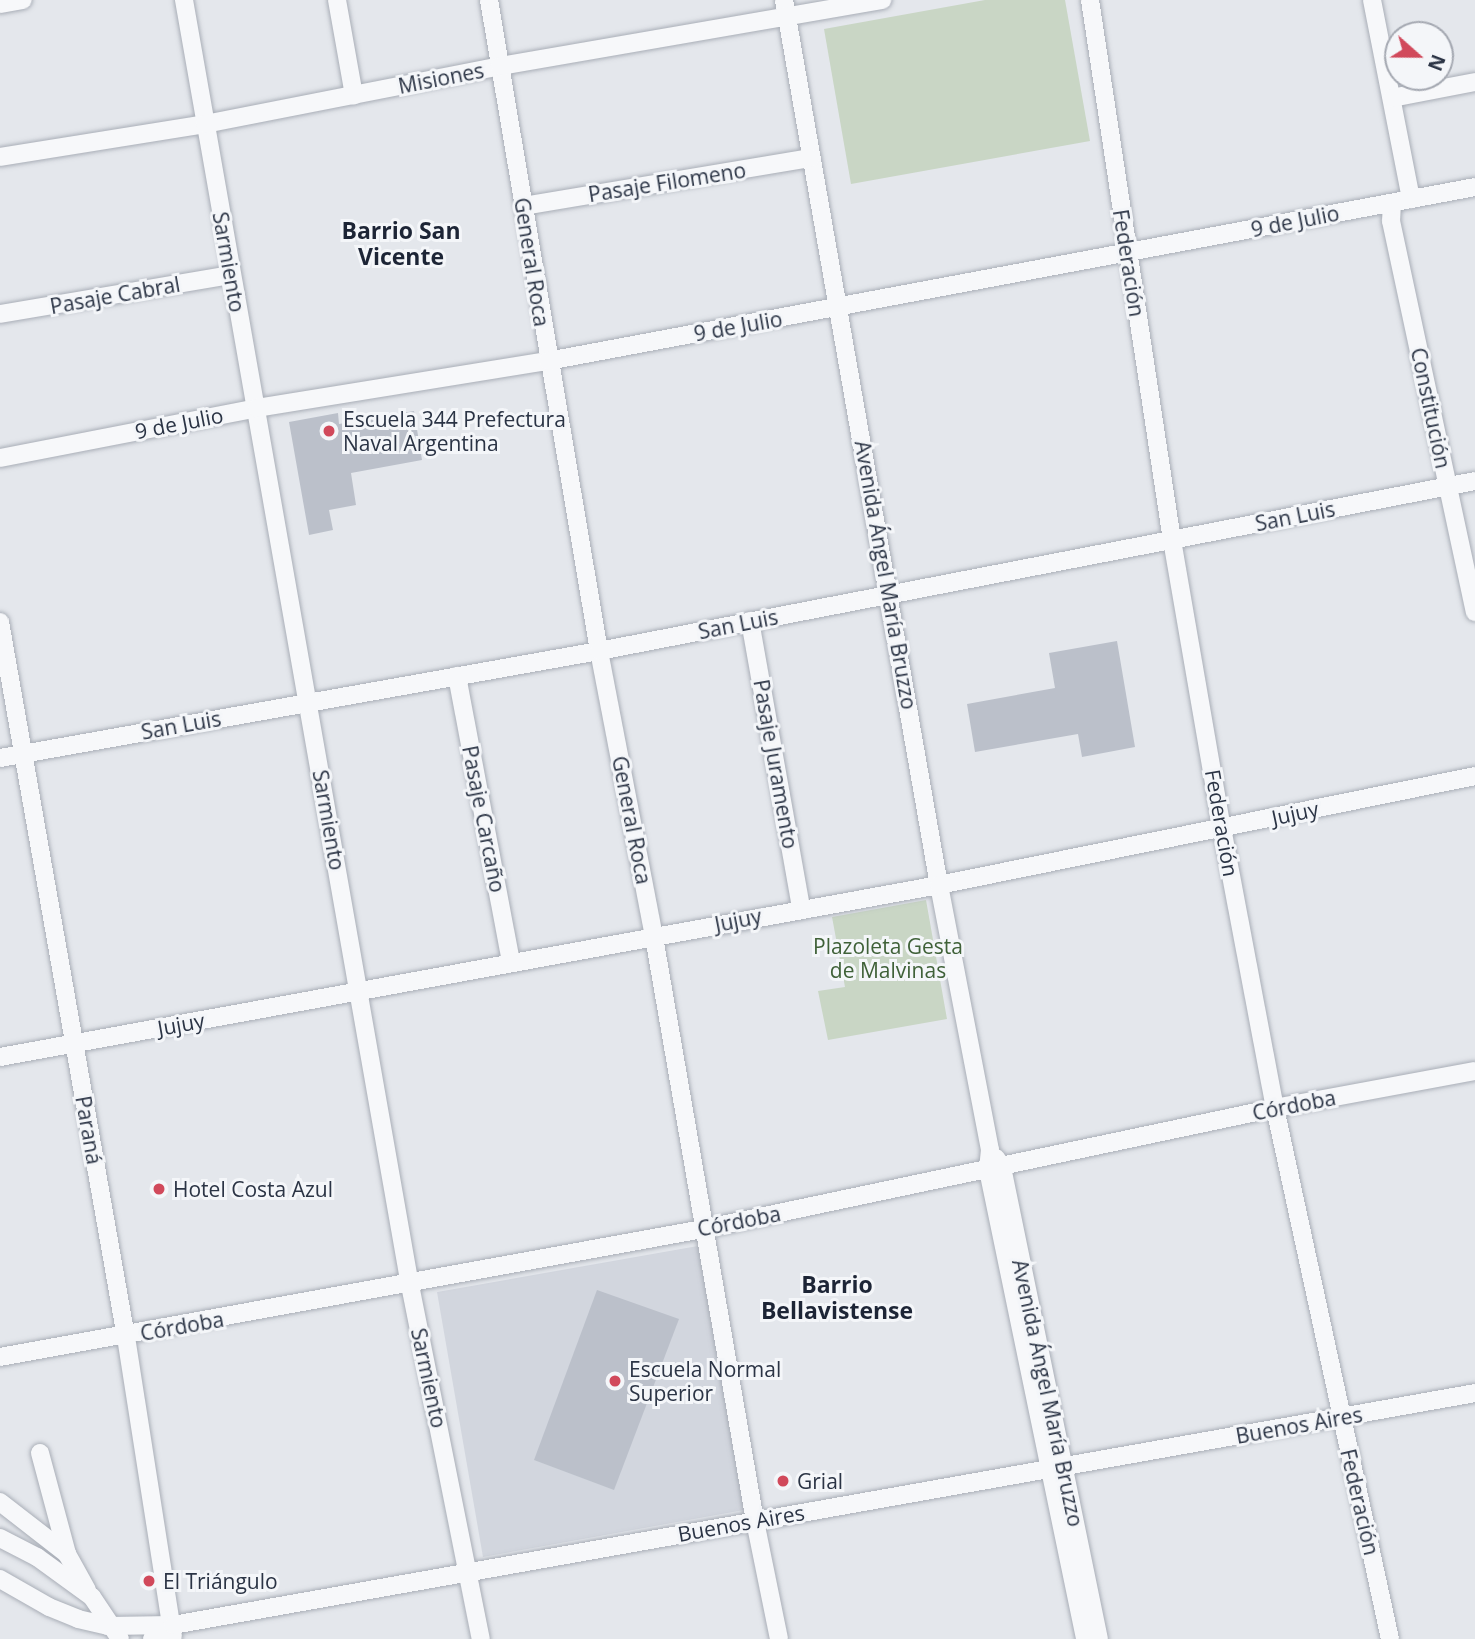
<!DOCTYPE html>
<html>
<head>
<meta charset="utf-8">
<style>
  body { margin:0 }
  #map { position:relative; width:1475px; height:1639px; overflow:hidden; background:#e4e7ec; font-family:"Open Sans",sans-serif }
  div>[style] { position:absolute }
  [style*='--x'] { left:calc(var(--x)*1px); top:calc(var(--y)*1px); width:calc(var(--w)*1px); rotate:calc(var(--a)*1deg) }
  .built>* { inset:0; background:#d2d6de }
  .green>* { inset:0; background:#c9d6c5 }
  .building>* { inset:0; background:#bbc0ca }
  .roads { filter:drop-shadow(0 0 2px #a9aeb7) drop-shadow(0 0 2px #a9aeb7) }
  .minor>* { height:18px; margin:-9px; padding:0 9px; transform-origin:9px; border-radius:9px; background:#f7f8fa }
  .dots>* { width:19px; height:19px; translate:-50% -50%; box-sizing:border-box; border:4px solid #f4f6f9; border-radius:50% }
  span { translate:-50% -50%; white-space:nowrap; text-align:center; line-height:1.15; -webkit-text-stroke:6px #f4f6f9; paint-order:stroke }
  .street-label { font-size:21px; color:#2b3445 }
  .poi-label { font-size:21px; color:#2b3445 }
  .left { translate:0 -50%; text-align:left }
  .park-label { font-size:21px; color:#3f6138 }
  .neighbourhood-label { font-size:23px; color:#1d2536; font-weight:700 }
  .north { position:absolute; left:1384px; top:21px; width:70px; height:70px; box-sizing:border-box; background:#f4f6f9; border:2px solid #a4a8b1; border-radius:50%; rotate:111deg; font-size:19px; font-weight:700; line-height:28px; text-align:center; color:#2b3445 }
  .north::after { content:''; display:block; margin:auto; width:24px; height:32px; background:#d1495b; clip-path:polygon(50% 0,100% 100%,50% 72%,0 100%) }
</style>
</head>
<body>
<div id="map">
  <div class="built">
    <i style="clip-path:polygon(698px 1246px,744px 1510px,483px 1557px,437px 1292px)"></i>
  </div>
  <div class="green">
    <i style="clip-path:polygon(985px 0,1065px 0,1090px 141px,851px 184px,824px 29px)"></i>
    <i style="clip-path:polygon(926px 900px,947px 1019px,828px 1040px,818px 991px,845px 987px,832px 917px)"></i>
  </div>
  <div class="building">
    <i style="clip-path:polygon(414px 411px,422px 460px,351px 473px,356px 505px,329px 510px,333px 530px,309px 535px,289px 422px,338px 413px,339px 424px)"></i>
    <i style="clip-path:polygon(1117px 641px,1135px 747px,1082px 757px,1078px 734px,975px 752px,967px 704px,1055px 688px,1049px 653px)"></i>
    <i style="clip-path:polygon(597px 1290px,679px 1319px,614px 1490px,534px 1460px)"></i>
  </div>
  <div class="roads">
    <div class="minor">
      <i style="--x:184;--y:0;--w:1305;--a:80.03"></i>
      <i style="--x:410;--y:1285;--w:361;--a:78.7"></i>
      <i style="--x:337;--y:0;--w:97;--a:79.9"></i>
      <i style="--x:489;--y:0;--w:660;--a:80.41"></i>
      <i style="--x:599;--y:651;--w:291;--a:79.1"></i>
      <i style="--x:654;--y:937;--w:593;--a:80.19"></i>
      <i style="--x:755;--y:1521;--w:120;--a:78.5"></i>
      <i style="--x:784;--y:0;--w:898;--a:80.07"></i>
      <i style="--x:939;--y:885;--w:270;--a:79.1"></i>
      <i style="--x:990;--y:1150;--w:20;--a:96"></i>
      <i style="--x:988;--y:1170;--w:479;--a:78.3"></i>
      <i style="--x:1090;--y:0;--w:546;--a:81.37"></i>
      <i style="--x:1172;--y:540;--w:292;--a:80.2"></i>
      <i style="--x:1222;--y:828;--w:285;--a:79.3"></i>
      <i style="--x:1275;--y:1108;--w:543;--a:77.78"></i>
      <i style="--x:1372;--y:0;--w:203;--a:78.9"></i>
      <i style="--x:0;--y:4;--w:23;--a:-10"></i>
      <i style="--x:1392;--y:98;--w:85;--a:-10.9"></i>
      <i style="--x:0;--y:157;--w:208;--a:-9.1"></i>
      <i style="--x:205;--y:124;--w:301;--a:-11.1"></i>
      <i style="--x:500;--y:66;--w:388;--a:-9.8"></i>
      <i style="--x:1392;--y:203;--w:18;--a:93"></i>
      <i style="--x:1391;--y:221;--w:400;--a:77.9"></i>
      <i style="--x:524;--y:206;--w:291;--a:-9.5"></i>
      <i style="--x:0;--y:314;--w:233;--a:-9.6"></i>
      <i style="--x:0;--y:458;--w:262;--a:-11"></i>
      <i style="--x:257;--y:408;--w:295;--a:-9.2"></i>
      <i style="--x:548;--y:361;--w:943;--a:-10.63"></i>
      <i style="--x:750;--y:621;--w:291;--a:79.9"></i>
      <i style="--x:0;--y:622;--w:726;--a:80.01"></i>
      <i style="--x:126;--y:1337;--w:303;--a:81.1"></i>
      <i style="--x:457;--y:676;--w:291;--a:79.3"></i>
      <i style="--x:0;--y:758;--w:608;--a:-10.13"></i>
      <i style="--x:599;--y:651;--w:892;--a:-10.98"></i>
      <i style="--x:0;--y:1057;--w:955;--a:-10.38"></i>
      <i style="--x:939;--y:885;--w:547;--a:-11.49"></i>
      <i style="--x:996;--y:1158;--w:11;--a:56"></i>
      <i style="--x:1002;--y:1167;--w:482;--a:78.4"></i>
      <i style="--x:0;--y:1357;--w:715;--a:-10.32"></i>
      <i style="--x:703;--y:1229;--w:585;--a:-11.94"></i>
      <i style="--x:1275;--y:1108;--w:203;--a:-10.5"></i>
      <i style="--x:40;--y:1453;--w:105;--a:75"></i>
      <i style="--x:0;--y:1502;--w:85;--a:37.8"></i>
      <i style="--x:67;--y:1554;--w:41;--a:60.9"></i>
      <i style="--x:0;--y:1538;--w:42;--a:27.2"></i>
      <i style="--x:37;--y:1557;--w:68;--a:36"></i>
      <i style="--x:92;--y:1597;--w:50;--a:56.3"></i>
      <i style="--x:0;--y:1579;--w:56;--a:29.7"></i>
      <i style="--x:49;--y:1607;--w:31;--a:22"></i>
      <i style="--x:78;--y:1619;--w:31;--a:13"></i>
      <i style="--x:108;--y:1626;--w:65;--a:-0.9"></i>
      <i style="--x:152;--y:1639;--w:25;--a:-34"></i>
      <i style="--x:173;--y:1625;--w:1323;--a:-10.1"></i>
    </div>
  </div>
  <div class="dots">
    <i style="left:329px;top:431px;background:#d1495b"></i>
    <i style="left:159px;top:1189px;background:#d1495b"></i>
    <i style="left:615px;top:1381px;background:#d1495b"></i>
    <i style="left:783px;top:1481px;background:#d1495b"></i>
    <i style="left:149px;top:1581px;background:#d1495b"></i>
  </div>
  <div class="street-label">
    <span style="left:441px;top:78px;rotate:-11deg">Misiones</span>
    <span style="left:667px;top:182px;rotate:-9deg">Pasaje Filomeno</span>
    <span style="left:1295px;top:221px;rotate:-11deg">9 de Julio</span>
    <span style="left:229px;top:262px;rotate:80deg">Sarmiento</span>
    <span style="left:532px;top:262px;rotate:81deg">General Roca</span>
    <span style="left:1129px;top:263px;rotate:81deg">Federación</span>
    <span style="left:115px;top:295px;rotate:-10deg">Pasaje Cabral</span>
    <span style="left:738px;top:326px;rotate:-10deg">9 de Julio</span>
    <span style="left:1431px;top:408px;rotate:78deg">Constitución</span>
    <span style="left:179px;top:423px;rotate:-11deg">9 de Julio</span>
    <span style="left:1295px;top:516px;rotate:-11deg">San Luis</span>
    <span style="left:886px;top:575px;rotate:80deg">Avenida Ángel María Bruzzo</span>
    <span style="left:738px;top:624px;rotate:-11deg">San Luis</span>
    <span style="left:181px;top:725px;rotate:-10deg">San Luis</span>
    <span style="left:776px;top:764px;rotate:80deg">Pasaje Juramento</span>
    <span style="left:1295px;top:813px;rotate:-12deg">Jujuy</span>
    <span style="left:484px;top:819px;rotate:79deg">Pasaje Carcaño</span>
    <span style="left:329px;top:820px;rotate:80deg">Sarmiento</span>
    <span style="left:632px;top:820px;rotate:79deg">General Roca</span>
    <span style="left:1222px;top:823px;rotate:80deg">Federación</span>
    <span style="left:738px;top:920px;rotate:-11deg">Jujuy</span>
    <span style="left:181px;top:1024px;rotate:-10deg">Jujuy</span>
    <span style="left:1294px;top:1105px;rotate:-11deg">Córdoba</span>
    <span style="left:89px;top:1130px;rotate:80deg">Paraná</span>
    <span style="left:739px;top:1221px;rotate:-11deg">Córdoba</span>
    <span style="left:182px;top:1326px;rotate:-10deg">Córdoba</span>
    <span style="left:429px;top:1378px;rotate:78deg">Sarmiento</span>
    <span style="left:1048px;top:1393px;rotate:78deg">Avenida Ángel María Bruzzo</span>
    <span style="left:1299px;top:1425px;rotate:-10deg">Buenos Aires</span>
    <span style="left:1360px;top:1502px;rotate:77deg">Federación</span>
    <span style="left:741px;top:1523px;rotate:-10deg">Buenos Aires</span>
  </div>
  <div class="poi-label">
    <span class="left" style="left:343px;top:431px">Escuela 344 Prefectura<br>Naval Argentina</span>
    <span class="left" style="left:173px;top:1189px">Hotel Costa Azul</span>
    <span class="left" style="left:629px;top:1381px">Escuela Normal<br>Superior</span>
    <span class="left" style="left:797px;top:1481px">Grial</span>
    <span class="left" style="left:163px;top:1581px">El Triángulo</span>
  </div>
  <div class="park-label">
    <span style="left:888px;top:958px">Plazoleta Gesta<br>de Malvinas</span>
  </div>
  <div class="neighbourhood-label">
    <span style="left:401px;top:243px">Barrio San<br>Vicente</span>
    <span style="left:837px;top:1297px">Barrio<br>Bellavistense</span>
  </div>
  <div class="north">N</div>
</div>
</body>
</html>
